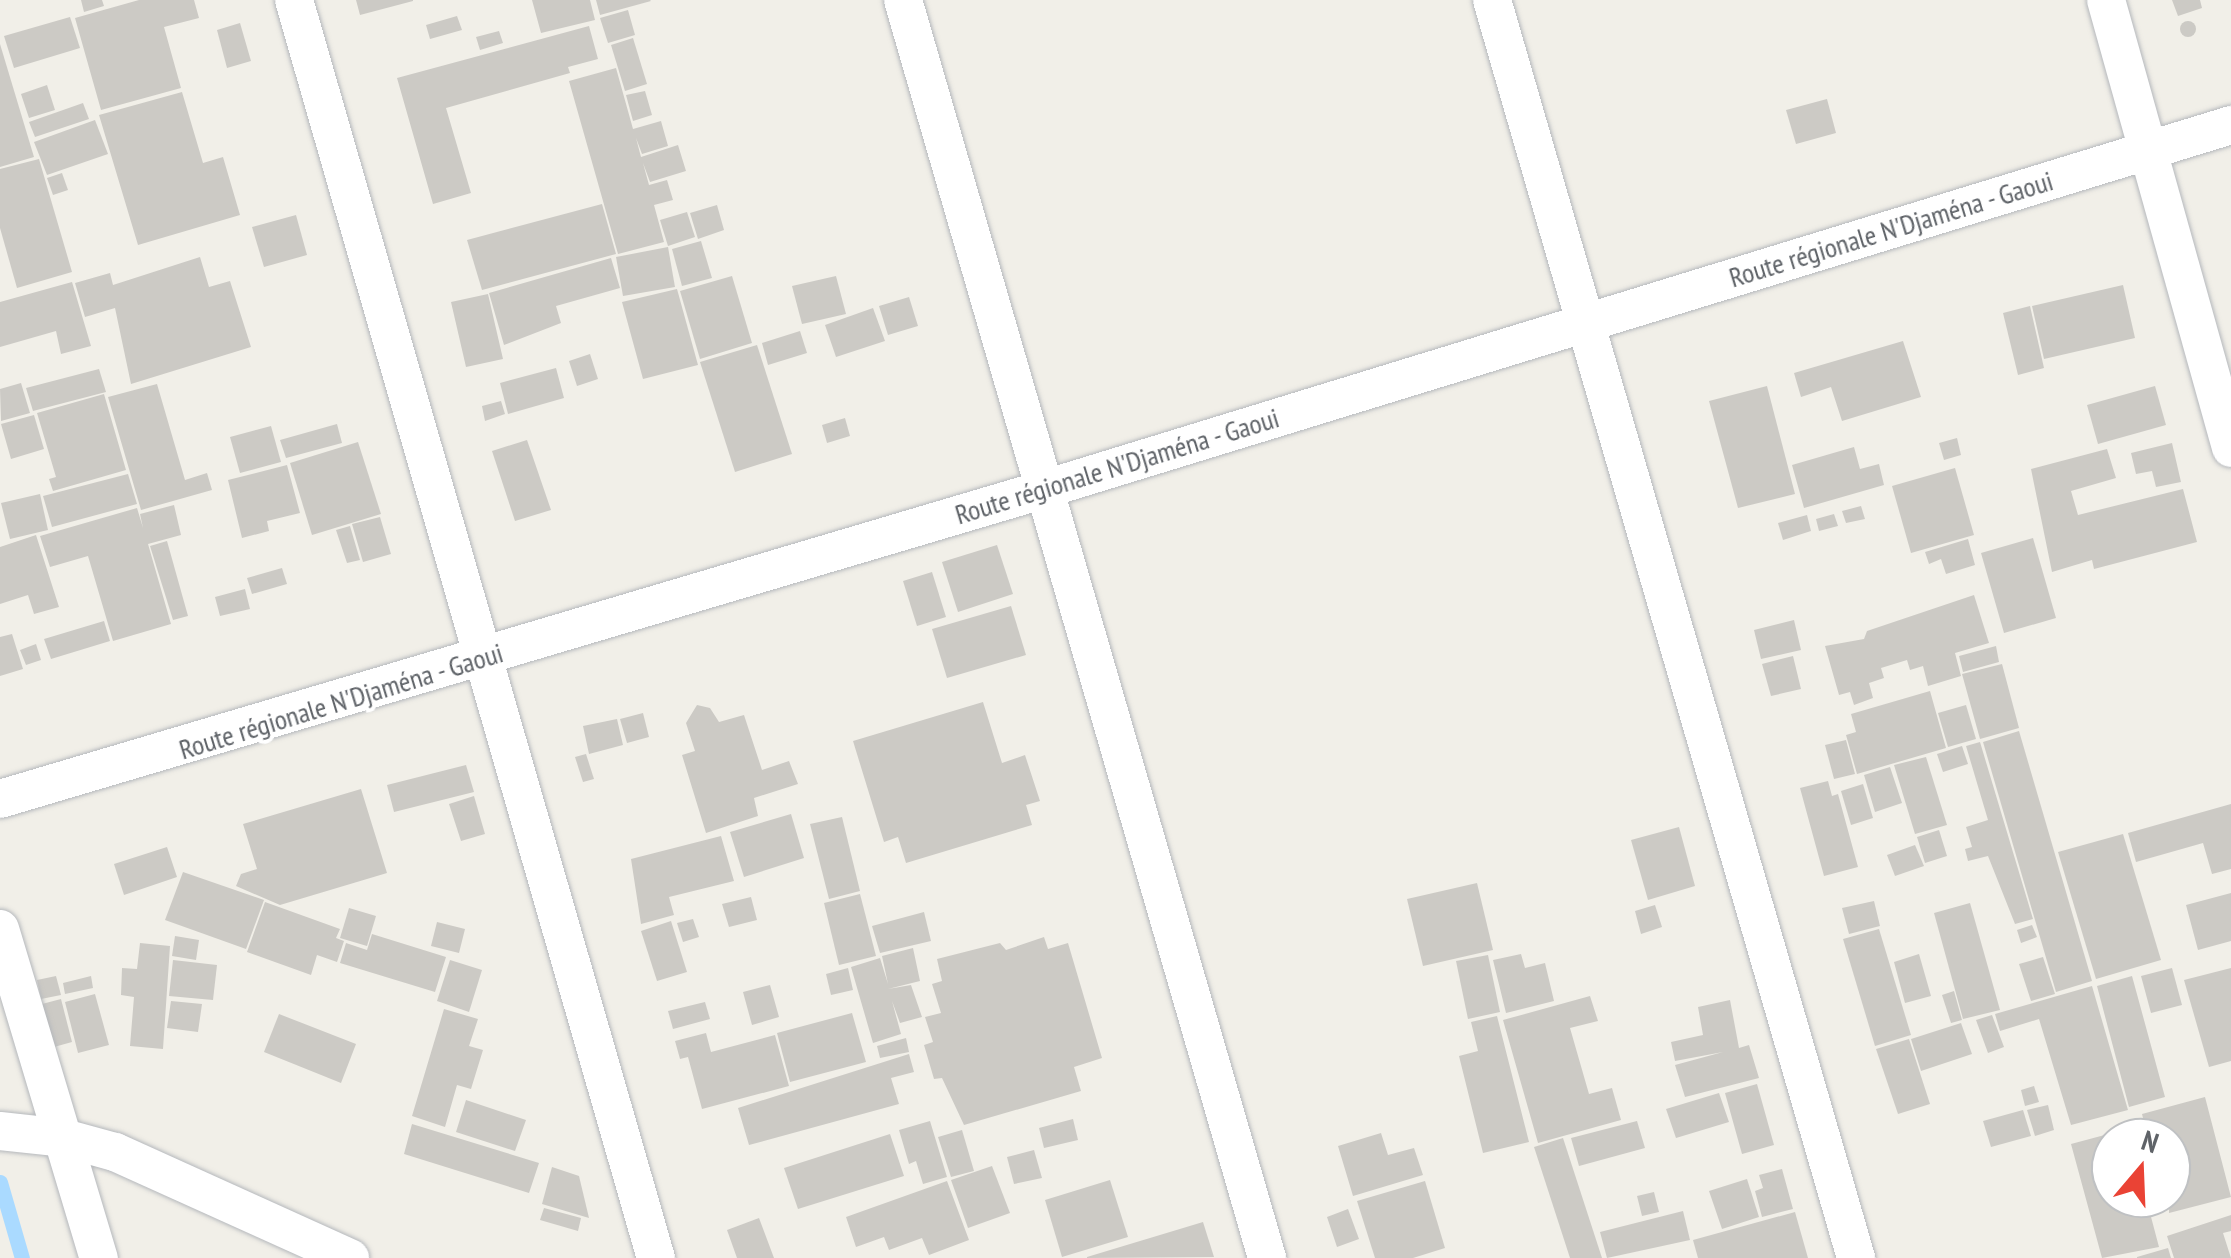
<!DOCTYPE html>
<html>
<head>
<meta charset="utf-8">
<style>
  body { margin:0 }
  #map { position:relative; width:2231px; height:1258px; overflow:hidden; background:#f1efe8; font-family:"PT Sans Narrow",sans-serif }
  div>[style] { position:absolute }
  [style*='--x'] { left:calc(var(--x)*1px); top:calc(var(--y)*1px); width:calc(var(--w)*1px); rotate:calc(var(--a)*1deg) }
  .stream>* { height:15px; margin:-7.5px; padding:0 7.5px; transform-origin:7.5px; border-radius:7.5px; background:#aadaff }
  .building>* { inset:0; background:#cccac5 }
  .round { border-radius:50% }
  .roads { filter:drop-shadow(0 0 2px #b5b8bc) drop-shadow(0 0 2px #b5b8bc) }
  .street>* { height:38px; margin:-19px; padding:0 19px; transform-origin:19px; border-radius:19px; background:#fff }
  span { translate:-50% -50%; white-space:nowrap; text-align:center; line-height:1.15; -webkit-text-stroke:8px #fff; paint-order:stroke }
  .street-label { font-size:28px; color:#5f6368 }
  .north { position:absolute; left:2091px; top:1118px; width:100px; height:100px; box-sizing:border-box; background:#fff; border:2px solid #bfc1c3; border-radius:50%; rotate:19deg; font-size:28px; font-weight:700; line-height:40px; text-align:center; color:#5f6368 }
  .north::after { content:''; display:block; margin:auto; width:35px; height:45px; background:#ea4335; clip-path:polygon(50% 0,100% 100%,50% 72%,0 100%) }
</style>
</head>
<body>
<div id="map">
  <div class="stream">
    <i style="--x:0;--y:1182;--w:79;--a:73.9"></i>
  </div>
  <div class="building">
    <i style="clip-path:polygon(81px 0,102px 0,104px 6px,84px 12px)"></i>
    <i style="clip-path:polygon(139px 0,194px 0,199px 18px,164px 27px,181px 88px,101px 110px,75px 18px)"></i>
    <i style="clip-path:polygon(356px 0,413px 0,413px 1px,360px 15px)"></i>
    <i style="clip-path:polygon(532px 0,590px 0,595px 20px,541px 33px)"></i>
    <i style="clip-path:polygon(596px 0,650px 0,651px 1px,600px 15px)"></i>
    <i style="clip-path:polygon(2172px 0,2200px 0,2202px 8px,2178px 16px)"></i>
    <i style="clip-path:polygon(628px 10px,635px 35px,608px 43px,600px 18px)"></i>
    <i style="clip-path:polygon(457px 16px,462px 30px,430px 39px,426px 25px)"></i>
    <i style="clip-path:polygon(70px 17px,80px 48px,14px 68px,4px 36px)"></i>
    <i class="round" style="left:2180px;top:21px;width:16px;height:16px"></i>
    <i style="clip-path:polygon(240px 23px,251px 61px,227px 68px,217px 30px)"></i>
    <i style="clip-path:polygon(589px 26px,598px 59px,568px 67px,570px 73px,446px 108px,471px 193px,433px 204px,397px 78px)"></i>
    <i style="clip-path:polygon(499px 31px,503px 43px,480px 50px,476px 37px)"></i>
    <i style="clip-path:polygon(633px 38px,647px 84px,625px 91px,611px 45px)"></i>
    <i style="clip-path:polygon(0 44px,34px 157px,0 167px)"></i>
    <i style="clip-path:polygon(616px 68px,633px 129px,661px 121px,668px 146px,642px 154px,636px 138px,641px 157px,678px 145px,686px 171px,650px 182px,643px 163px,649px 185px,667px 180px,673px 200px,654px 205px,664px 242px,618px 254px,569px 81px)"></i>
    <i style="clip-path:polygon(47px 85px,55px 110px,29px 118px,21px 94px)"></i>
    <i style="clip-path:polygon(645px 91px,652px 115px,633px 121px,626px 95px)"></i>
    <i style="clip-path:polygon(182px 92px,203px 163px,223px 157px,240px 215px,138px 245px,99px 115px)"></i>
    <i style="clip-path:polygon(1827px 99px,1836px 133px,1796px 144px,1786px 110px)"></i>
    <i style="clip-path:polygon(83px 103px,89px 119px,35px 137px,29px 122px)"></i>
    <i style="clip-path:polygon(95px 120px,108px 154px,47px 175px,34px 142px)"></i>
    <i style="clip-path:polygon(39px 159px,72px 272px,17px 288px,0 228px,0 169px)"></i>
    <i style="clip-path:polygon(62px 173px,68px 190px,53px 195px,47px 178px)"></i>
    <i style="clip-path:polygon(602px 204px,616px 254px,482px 290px,467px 240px)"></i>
    <i style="clip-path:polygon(717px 205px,724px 230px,698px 239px,690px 213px)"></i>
    <i style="clip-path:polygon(687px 212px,695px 237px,668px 246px,660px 220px)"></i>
    <i style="clip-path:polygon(296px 215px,307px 255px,264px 267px,252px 227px)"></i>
    <i style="clip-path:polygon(701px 241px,712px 278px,682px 286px,672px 249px)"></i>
    <i style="clip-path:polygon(668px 247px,675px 287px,623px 296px,616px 257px)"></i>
    <i style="clip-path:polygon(200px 257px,209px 287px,230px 281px,251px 347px,131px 384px,115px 308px,85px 317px,75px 283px,110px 273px,113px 285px)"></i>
    <i style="clip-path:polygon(611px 258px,620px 288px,556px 306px,561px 323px,504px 345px,489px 293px)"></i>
    <i style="clip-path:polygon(732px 276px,752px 343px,700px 359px,680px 291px)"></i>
    <i style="clip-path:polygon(836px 276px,846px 314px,802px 324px,792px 286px)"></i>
    <i style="clip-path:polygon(72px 282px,91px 346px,61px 354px,56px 331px,0 347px,0 302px)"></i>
    <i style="clip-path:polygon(2123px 285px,2135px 338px,2044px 359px,2032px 306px)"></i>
    <i style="clip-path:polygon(677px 289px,698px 365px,643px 379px,622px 302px)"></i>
    <i style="clip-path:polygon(488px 294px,503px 359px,466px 367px,451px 302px)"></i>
    <i style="clip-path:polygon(909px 297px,918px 326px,888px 335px,879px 306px)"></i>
    <i style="clip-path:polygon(2030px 306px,2044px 368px,2018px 375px,2003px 313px)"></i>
    <i style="clip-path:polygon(873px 308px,885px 341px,836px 357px,825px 325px)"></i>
    <i style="clip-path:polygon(800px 331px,807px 353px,768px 365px,762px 343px)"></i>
    <i style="clip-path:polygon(1903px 341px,1921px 397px,1842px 421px,1831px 387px,1801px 397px,1794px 373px)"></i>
    <i style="clip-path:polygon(757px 345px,792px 454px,735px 472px,700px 362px)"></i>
    <i style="clip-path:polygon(590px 354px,598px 379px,577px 386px,569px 361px)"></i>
    <i style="clip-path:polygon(556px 368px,564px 398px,508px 414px,500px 383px)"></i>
    <i style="clip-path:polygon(99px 369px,106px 392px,33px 411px,26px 388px)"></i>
    <i style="clip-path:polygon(21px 383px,30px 413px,1px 421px,0 389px)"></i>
    <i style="clip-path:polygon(157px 384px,185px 480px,207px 473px,212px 490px,141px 510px,108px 397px)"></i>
    <i style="clip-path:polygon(1767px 386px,1795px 494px,1738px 508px,1709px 401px)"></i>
    <i style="clip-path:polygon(2155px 386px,2166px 425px,2098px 444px,2087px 405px)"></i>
    <i style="clip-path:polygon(104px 394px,126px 470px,53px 491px,49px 479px,56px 477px,37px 413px)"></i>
    <i style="clip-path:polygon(501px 401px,505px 414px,485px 421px,482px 406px)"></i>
    <i style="clip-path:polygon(34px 415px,44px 449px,11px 459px,1px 424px)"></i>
    <i style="clip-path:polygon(845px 418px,850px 436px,827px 443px,822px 425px)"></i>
    <i style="clip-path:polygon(337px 424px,342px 443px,286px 458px,280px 440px)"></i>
    <i style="clip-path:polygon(271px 426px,281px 462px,240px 473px,230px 437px)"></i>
    <i style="clip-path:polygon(1957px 438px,1961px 455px,1944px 460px,1939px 443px)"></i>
    <i style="clip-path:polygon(527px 440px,551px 510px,515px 521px,492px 451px)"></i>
    <i style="clip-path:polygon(358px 442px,381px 514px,312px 535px,290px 463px)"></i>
    <i style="clip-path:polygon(2172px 443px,2181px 482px,2156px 487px,2152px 471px,2136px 474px,2131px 453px)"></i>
    <i style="clip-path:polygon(1854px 447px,1860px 469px,1879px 464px,1884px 485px,1804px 508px,1792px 465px)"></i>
    <i style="clip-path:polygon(2107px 449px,2116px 478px,2071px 491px,2078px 515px,2183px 489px,2197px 542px,2094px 569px,2092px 560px,2052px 572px,2031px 469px)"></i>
    <i style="clip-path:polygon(287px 465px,300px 513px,267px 521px,269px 531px,242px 538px,228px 480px)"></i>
    <i style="clip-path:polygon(1955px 468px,1974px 535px,1911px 553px,1892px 486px)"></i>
    <i style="clip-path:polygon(128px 474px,137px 504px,52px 527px,43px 496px)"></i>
    <i style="clip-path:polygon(40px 494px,48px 530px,10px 539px,1px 503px)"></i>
    <i style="clip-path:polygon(174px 505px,181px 535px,148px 544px,171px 624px,113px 641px,88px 556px,50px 567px,40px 536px,137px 508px,143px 528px,140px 514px)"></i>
    <i style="clip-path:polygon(1861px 506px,1865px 519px,1846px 523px,1842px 511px)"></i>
    <i style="clip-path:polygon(1834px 514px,1838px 526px,1819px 531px,1816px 519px)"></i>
    <i style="clip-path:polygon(1807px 515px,1811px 531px,1783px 540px,1778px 523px)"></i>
    <i style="clip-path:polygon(380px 517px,391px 554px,363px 562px,352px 524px)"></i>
    <i style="clip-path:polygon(350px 526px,360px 560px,347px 563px,336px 530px)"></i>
    <i style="clip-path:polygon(36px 535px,59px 607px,34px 614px,28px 595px,0 604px,0 547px)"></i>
    <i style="clip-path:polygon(2033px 538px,2056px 618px,2004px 633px,1981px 553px)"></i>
    <i style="clip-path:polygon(1968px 539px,1975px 565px,1946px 574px,1941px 559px,1929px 564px,1925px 552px)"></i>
    <i style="clip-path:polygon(167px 541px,188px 616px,173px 620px,150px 546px)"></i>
    <i style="clip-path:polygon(997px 545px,1013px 594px,958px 612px,942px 562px)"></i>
    <i style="clip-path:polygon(282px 568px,287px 584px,252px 594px,247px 578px)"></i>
    <i style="clip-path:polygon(932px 572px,946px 617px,917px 626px,903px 581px)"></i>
    <i style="clip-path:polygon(245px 589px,250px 609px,220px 616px,215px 597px)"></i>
    <i style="clip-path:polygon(1974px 595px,1989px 643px,1955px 653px,1961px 676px,1928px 686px,1923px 666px,1910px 670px,1907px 660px,1881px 668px,1884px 678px,1869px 683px,1873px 698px,1854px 705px,1850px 692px,1839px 695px,1825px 646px,1864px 639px,1867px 631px)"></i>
    <i style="clip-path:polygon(1011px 606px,1026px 655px,947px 678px,932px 629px)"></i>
    <i style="clip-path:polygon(1794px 620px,1801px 650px,1761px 659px,1754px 630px)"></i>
    <i style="clip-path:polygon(104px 621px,110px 641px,51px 659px,44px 639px)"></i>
    <i style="clip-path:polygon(12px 634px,23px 669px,0 676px,0 637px)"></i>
    <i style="clip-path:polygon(36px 644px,41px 660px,26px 665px,20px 650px)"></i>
    <i style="clip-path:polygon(1996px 646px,1999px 662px,1963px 672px,1959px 656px)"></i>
    <i style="clip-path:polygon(1793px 656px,1801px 689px,1771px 696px,1762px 664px)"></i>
    <i style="clip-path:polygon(2002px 664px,2019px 728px,1980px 739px,1962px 674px)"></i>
    <i style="clip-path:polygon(1930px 691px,1946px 748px,1857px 774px,1846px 735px,1856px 732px,1851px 714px)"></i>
    <i style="clip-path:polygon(983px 702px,1002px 763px,1025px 755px,1040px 801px,1026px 805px,1032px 825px,906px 863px,898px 837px,884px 842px,853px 741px)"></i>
    <i style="clip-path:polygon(697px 705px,710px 708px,719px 722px,744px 715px,762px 770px,789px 761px,798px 784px,754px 798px,758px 816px,706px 833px,682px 755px,695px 751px,686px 723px)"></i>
    <i style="clip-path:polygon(1966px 705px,1976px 739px,1948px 747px,1938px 713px)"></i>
    <i style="clip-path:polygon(643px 713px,649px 737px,627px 743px,620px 719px)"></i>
    <i style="clip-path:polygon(617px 719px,623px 745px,589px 754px,583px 726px)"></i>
    <i style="clip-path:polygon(2019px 731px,2092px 981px,2056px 992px,1983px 742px)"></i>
    <i style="clip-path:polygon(1846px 740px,1855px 774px,1834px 779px,1825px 745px)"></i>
    <i style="clip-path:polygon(1980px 742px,2033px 919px,2015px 924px,1988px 856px,1968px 861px,1965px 849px,1972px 847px,1966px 827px,1988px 820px,1966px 746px)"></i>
    <i style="clip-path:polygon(1962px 746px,1968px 764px,1943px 772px,1937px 754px)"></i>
    <i style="clip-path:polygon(586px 754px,594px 779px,583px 782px,575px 757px)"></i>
    <i style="clip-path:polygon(1926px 757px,1947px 825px,1915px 834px,1894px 765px)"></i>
    <i style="clip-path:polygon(466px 765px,474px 792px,394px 812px,387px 785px)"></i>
    <i style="clip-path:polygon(1890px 767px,1902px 803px,1875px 812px,1864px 775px)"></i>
    <i style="clip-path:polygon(1828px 781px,1832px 796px,1838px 794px,1858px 867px,1824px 876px,1800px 788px)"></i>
    <i style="clip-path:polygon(1863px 784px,1873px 818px,1851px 825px,1841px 791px)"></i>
    <i style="clip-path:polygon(361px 789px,387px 873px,280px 905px,236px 886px,241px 874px,257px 869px,243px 824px)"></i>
    <i style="clip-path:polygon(474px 796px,485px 834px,461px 841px,449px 804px)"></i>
    <i style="clip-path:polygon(2231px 804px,2231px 869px,2212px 874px,2203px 843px,2136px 862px,2128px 833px)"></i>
    <i style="clip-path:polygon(791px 814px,804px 858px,744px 877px,730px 832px)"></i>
    <i style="clip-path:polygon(842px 817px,860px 891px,829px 899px,810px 824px)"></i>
    <i style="clip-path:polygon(1679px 827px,1695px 886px,1648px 900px,1631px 840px)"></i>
    <i style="clip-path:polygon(1939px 830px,1947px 856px,1925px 863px,1917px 837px)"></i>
    <i style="clip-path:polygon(2123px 834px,2161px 960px,2096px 979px,2058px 852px)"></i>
    <i style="clip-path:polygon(721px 836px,734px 881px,669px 897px,674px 915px,641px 924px,631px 859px)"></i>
    <i style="clip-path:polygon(1915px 845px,1924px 866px,1895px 876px,1887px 855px)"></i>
    <i style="clip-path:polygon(167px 847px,177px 877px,124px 895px,114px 864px)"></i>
    <i style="clip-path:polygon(183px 872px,264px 900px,246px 949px,165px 920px)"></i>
    <i style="clip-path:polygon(1477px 883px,1493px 950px,1423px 966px,1407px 899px)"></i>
    <i style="clip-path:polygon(2231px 893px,2231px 941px,2198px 950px,2186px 905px)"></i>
    <i style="clip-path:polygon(860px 894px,876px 956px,839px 965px,824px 903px)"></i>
    <i style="clip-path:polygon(751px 897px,757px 920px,729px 927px,722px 904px)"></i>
    <i style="clip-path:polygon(1874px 901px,1880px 926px,1849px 934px,1842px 908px)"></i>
    <i style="clip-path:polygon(265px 902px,340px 929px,336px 938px,344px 941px,337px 962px,317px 955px,311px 975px,247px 952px)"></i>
    <i style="clip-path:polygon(1970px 903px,2000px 1010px,1963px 1019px,1934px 913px)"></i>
    <i style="clip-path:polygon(1655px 905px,1662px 927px,1641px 934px,1635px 911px)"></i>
    <i style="clip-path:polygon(349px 908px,376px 916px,367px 946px,340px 938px)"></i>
    <i style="clip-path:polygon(924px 912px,931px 941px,880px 953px,872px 926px)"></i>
    <i style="clip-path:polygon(693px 919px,699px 937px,683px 942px,677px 923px)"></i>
    <i style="clip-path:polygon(671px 921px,687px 972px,657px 981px,641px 931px)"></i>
    <i style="clip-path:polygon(437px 922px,465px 929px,459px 953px,431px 946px)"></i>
    <i style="clip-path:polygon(2032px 925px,2037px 937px,2021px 943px,2017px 930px)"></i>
    <i style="clip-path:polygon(1879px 929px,1911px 1035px,1875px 1046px,1843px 939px)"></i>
    <i style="clip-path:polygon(372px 934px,446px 957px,435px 992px,340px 963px,346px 943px,367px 950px)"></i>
    <i style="clip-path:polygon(175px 936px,199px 940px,196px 960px,172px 956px)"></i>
    <i style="clip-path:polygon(1044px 937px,1048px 949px,1068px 943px,1102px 1058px,1074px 1067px,1081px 1091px,964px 1125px,942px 1078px,934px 1079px,924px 1045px,933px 1042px,925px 1017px,941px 1013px,932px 984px,942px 981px,937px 959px,1000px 943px,1006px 950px)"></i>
    <i style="clip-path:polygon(140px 943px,170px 946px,163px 1049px,130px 1046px,134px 997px,121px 995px,122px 968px,137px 969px)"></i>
    <i style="clip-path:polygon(913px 948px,920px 981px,888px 989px,911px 985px,922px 1017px,900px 1023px,892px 1001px,901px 1034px,873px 1043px,851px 967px,880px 958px,888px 984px,882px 956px)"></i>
    <i style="clip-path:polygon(1521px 954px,1525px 968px,1545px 963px,1554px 1001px,1506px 1013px,1493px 960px)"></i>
    <i style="clip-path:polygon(1919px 954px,1931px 996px,1905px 1003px,1894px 962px)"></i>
    <i style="clip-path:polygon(1488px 955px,1500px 1012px,1468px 1019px,1456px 961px)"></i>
    <i style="clip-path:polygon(2043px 957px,2055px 994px,2031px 1001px,2019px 964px)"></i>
    <i style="clip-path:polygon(173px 960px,217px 965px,213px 1000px,169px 996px)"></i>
    <i style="clip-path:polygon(450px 960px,482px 970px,469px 1012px,437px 1001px)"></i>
    <i style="clip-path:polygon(848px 968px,853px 990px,831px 995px,826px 974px)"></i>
    <i style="clip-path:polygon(2172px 968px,2182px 1005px,2151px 1013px,2141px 976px)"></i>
    <i style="clip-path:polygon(2231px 968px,2231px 1061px,2209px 1067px,2184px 980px)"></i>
    <i style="clip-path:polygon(56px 976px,61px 995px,41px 999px,37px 980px)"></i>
    <i style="clip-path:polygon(91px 976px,93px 988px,65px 994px,63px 983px)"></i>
    <i style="clip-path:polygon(2132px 976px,2165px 1097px,2129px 1107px,2097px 986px)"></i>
    <i style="clip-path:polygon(770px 985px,779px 1017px,752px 1025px,743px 992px)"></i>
    <i style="clip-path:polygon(2092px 986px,2128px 1110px,2071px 1125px,2039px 1019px,2000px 1031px,1995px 1014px)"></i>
    <i style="clip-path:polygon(1954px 991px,1962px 1020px,1951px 1023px,1942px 995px)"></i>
    <i style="clip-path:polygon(95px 994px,109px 1045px,78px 1053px,65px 1002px)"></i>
    <i style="clip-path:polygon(1590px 996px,1598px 1021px,1570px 1028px,1589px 1094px,1612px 1088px,1621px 1120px,1538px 1143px,1503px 1020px)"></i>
    <i style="clip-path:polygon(61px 999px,72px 1042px,54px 1047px,42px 1004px)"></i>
    <i style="clip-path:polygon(1730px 1000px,1739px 1048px,1749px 1045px,1759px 1078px,1685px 1097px,1675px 1065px,1723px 1052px,1675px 1061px,1671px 1042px,1703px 1035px,1698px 1007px)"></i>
    <i style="clip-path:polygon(171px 1001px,202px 1004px,198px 1032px,167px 1028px)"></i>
    <i style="clip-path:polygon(705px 1002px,710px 1019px,673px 1029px,668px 1011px)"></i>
    <i style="clip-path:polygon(444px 1009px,478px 1019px,469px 1046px,483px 1050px,471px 1089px,457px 1085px,445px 1127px,412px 1116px)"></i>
    <i style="clip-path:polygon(852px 1013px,866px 1062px,790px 1082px,777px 1033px)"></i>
    <i style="clip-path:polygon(279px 1014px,356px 1044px,341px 1083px,264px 1052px)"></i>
    <i style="clip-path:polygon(1992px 1015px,2004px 1047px,1988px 1053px,1976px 1020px)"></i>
    <i style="clip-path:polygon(1497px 1016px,1529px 1142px,1483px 1153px,1459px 1056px,1478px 1051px,1471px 1022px)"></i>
    <i style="clip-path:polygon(1961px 1023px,1972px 1054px,1921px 1071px,1911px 1039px)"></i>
    <i style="clip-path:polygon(706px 1033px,711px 1052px,775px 1035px,789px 1086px,702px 1109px,688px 1057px,680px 1059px,675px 1041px)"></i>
    <i style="clip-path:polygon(906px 1038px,909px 1052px,880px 1058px,877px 1046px)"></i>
    <i style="clip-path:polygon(1909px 1039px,1930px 1104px,1898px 1114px,1876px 1049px)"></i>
    <i style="clip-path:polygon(909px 1054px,914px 1072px,891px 1078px,899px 1104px,749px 1145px,738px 1108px)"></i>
    <i style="clip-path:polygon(1757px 1084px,1774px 1145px,1742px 1154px,1725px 1093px)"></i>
    <i style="clip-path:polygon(2034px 1086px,2039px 1102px,2025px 1106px,2021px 1090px)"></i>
    <i style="clip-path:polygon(1719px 1093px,1729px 1122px,1676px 1138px,1666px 1109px)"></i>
    <i style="clip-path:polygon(2205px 1097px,2231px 1197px,2169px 1213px,2171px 1138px,2148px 1138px,2142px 1114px)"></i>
    <i style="clip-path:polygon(466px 1100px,526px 1120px,515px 1151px,456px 1132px)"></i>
    <i style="clip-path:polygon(2048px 1105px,2054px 1130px,2035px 1136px,2027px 1110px)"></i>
    <i style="clip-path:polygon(2023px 1110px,2031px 1136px,1991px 1147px,1983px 1121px)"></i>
    <i style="clip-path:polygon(1073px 1119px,1078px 1140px,1044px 1148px,1039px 1128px)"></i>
    <i style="clip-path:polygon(930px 1121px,947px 1177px,923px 1184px,916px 1161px,909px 1164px,899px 1130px)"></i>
    <i style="clip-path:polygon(1637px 1121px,1645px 1148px,1579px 1166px,1571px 1138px)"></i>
    <i style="clip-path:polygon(412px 1124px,539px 1163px,529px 1193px,404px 1154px)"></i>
    <i style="clip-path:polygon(2127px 1129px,2129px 1138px,2111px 1138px,2111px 1198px,2146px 1198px,2159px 1247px,2102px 1258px,2071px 1144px)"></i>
    <i style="clip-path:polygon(962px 1130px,974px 1171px,951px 1177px,938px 1137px)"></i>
    <i style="clip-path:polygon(1381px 1133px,1388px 1155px,1414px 1148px,1423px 1175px,1353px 1196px,1338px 1146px)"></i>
    <i style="clip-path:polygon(890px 1134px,904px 1176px,798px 1209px,784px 1168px)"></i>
    <i style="clip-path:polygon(1563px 1138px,1602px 1258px,1570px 1258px,1534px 1147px)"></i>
    <i style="clip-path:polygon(1034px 1150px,1042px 1178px,1014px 1184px,1007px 1157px)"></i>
    <i style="clip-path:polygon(992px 1166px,1010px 1213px,968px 1228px,951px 1180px)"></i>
    <i style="clip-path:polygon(552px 1167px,579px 1176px,589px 1218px,542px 1204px)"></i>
    <i style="clip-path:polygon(1782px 1169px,1793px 1209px,1762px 1217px,1755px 1191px,1763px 1188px,1759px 1175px)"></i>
    <i style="clip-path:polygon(1747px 1179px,1759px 1217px,1722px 1229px,1709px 1191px)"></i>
    <i style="clip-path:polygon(1110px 1180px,1128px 1237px,1062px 1257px,1045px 1200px)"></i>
    <i style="clip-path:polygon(947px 1181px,969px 1240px,929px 1255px,922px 1238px,889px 1250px,884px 1237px,856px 1247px,846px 1217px)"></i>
    <i style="clip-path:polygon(1425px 1181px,1445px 1248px,1413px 1258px,1375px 1258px,1357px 1201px)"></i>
    <i style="clip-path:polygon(1654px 1192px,1659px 1212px,1642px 1216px,1637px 1196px)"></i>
    <i style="clip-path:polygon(544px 1208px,581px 1218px,578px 1231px,540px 1220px)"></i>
    <i style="clip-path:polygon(1348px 1209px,1359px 1239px,1337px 1247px,1327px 1217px)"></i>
    <i style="clip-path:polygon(1683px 1211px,1690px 1240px,1607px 1258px,1600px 1232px)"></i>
    <i style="clip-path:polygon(1795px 1212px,1808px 1258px,1698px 1258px,1693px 1240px)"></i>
    <i style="clip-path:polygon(2231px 1215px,2231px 1231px,2223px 1233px,2231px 1258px,2174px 1258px,2167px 1236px)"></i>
    <i style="clip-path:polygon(759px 1218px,774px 1258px,737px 1258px,727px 1230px)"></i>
    <i style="clip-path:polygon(1203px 1222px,1214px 1257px,1087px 1258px,1087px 1257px)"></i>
    <i style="clip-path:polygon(2168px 1248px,2171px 1258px,2137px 1258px,2137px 1257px)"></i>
  </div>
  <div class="roads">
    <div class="street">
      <i style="--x:294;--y:0;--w:1309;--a:73.95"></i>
      <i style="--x:903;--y:0;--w:1310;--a:73.86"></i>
      <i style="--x:1492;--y:0;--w:1310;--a:73.86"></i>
      <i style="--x:2106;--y:0;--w:465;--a:74.4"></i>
      <i style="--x:0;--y:799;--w:1090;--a:-16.52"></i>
      <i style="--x:1045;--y:489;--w:1241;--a:-17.06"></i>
      <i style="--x:0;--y:929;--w:344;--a:73.3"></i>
      <i style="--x:0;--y:1131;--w:64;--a:6.2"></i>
      <i style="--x:64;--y:1138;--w:53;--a:15.4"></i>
      <i style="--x:115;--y:1152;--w:258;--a:24.3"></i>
    </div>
  </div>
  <div class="street-label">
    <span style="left:1891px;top:229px;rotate:-17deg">Route régionale N'Djaména - Gaoui</span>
    <span style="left:1117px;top:466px;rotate:-17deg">Route régionale N'Djaména - Gaoui</span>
    <span style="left:341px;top:701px;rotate:-17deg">Route régionale N'Djaména - Gaoui</span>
  </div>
  <div class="north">N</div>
</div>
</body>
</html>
